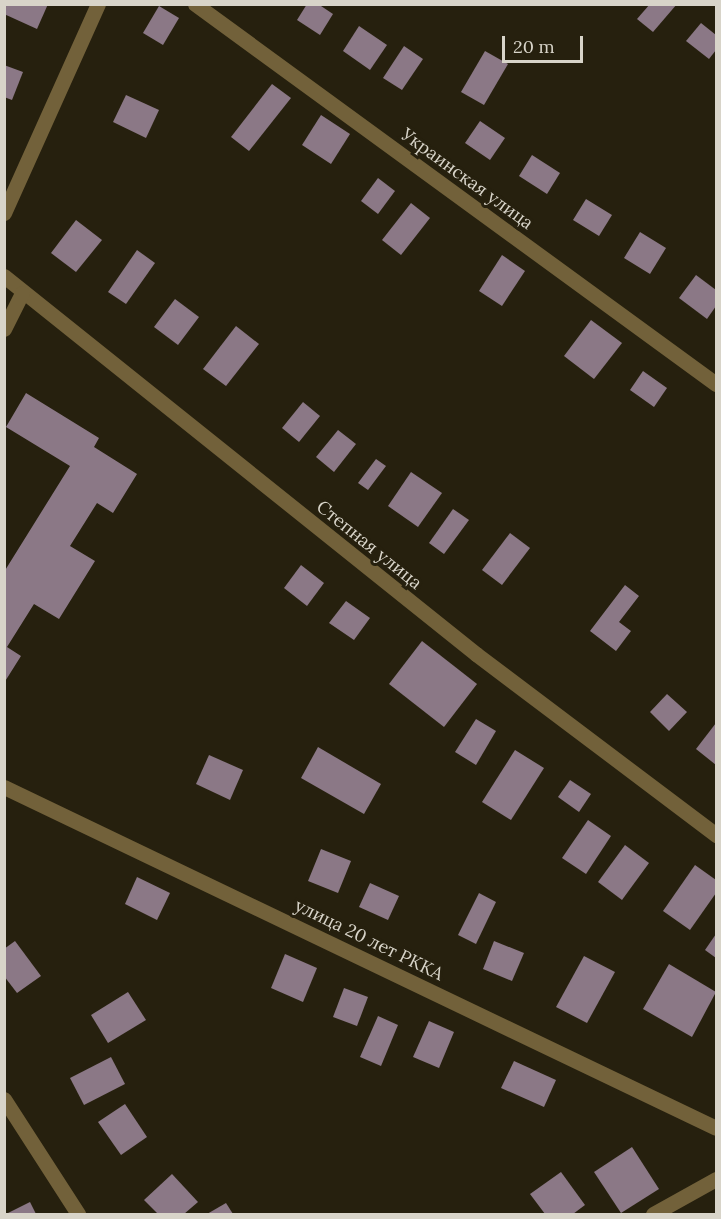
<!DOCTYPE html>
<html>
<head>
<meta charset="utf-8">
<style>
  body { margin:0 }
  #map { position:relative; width:721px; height:1219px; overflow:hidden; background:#26200e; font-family:Lora,serif }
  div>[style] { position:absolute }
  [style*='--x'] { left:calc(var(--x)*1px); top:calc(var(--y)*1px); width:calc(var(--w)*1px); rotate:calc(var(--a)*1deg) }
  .building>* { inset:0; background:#8b7886 }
  .minor>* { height:15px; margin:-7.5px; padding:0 7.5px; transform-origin:7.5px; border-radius:7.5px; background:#72613a }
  span { translate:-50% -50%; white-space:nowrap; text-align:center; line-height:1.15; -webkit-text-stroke:6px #26200e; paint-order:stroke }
  .street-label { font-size:18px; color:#d8d4c9 }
  .frame { position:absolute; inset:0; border:6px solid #d8d4c9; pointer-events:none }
  .scale { position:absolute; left:502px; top:36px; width:81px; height:27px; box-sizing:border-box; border:3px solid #d8d4c9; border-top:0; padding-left:8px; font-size:18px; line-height:21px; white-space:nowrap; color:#d8d4c9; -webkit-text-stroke:4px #26200e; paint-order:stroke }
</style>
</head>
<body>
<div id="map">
  <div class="building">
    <i style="clip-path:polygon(4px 4px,48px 4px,37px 29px,4px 14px)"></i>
    <i style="clip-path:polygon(307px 4px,318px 4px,333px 14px,320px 35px,297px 20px)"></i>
    <i style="clip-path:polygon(650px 4px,677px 4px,653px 32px,637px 19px)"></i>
    <i style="clip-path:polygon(159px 6px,179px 18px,163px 45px,143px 33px)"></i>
    <i style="clip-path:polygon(701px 23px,716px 35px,716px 50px,709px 59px,686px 41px)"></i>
    <i style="clip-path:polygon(359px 26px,387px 45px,370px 70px,343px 51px)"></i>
    <i style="clip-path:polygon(404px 46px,423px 59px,402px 90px,383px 78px)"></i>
    <i style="clip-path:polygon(485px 51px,508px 64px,484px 105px,461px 92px)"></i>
    <i style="clip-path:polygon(4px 65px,23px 72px,12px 100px,4px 97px)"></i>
    <i style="clip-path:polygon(272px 84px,291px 98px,249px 151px,231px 137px)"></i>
    <i style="clip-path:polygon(126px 95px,159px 110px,146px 138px,113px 122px)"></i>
    <i style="clip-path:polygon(321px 115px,350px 134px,331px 164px,302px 145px)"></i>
    <i style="clip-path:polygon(480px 121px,505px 138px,490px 160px,465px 143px)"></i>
    <i style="clip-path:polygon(532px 155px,560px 173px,547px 194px,519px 176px)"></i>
    <i style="clip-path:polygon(378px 178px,395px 191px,378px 214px,361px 201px)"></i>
    <i style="clip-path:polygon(586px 199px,612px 215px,599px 236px,573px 220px)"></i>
    <i style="clip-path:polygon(411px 203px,430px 218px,401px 255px,382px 240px)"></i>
    <i style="clip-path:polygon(76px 220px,102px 240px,76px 272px,51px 253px)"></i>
    <i style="clip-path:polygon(640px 232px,666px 248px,650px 274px,624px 258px)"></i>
    <i style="clip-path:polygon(137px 250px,155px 263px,126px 304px,108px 292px)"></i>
    <i style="clip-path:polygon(502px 255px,525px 271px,502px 306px,479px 291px)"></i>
    <i style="clip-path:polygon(696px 275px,716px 290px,716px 306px,707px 319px,679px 298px)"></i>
    <i style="clip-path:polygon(175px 299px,199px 317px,178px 345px,154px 327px)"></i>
    <i style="clip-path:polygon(591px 320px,622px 343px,594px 379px,564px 356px)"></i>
    <i style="clip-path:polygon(236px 326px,259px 344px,226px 386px,203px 369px)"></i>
    <i style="clip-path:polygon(643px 371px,667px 388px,654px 407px,630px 390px)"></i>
    <i style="clip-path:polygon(26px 393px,99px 438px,94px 447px,137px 474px,113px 513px,97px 503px,70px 546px,95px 561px,59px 619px,34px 604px,7px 647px,21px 656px,4px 683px,4px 572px,70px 466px,6px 427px)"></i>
    <i style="clip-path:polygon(303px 402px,320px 416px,299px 442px,282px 428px)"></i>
    <i style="clip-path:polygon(338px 430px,356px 444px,334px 472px,316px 457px)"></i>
    <i style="clip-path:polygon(376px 459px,386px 466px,368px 490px,358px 483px)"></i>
    <i style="clip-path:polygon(411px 472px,442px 493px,418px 527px,388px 506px)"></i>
    <i style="clip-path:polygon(453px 509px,469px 520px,444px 554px,429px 543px)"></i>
    <i style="clip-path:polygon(510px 533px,530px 548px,502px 585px,482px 570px)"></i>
    <i style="clip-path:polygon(301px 565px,324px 583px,307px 606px,284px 588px)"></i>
    <i style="clip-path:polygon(625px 585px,639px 596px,619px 622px,631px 631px,616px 651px,590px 631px)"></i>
    <i style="clip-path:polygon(346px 601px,370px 618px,354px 640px,329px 623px)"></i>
    <i style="clip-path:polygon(422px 641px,477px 684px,444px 727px,389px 684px)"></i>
    <i style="clip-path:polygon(667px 694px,687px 712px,669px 731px,650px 712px)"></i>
    <i style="clip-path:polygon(476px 719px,496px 731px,476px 765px,455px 752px)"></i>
    <i style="clip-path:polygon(716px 723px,716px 765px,696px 749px)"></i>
    <i style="clip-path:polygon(318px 747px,381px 784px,364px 814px,301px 778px)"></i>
    <i style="clip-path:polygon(515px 750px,544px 768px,511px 820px,482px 802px)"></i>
    <i style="clip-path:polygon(209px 755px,243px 770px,230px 800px,196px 784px)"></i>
    <i style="clip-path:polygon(570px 780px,591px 794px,579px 812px,558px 797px)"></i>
    <i style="clip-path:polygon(588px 820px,611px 836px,586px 874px,562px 858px)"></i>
    <i style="clip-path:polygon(625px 845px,649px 863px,622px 900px,598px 882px)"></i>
    <i style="clip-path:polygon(321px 849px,351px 861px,338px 893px,308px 881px)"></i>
    <i style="clip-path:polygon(695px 865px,716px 880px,716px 893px,690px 930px,663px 911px)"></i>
    <i style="clip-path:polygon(137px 877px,170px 893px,157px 920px,125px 904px)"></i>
    <i style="clip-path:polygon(370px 883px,399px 896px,388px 920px,359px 907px)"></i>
    <i style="clip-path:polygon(479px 893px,496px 902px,476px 944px,458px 935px)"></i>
    <i style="clip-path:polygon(716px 934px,716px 958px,705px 950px)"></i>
    <i style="clip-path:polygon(15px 941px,41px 976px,17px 993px,4px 976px,4px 949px)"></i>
    <i style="clip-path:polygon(494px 941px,524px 953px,512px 981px,483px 969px)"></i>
    <i style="clip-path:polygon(285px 954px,317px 968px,303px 1002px,271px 988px)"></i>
    <i style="clip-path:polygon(584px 956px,615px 972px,587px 1023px,556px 1007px)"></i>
    <i style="clip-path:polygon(669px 964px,716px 992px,692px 1037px,643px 1009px)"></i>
    <i style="clip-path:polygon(344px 988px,368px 997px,357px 1026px,333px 1017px)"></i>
    <i style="clip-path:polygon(128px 992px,146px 1020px,108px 1043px,91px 1015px)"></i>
    <i style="clip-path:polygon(378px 1016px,398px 1025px,381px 1066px,360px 1057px)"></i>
    <i style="clip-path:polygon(429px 1021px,454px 1032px,439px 1068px,413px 1057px)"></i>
    <i style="clip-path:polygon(111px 1057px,125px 1084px,84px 1105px,70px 1078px)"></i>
    <i style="clip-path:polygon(514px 1061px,556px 1080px,544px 1107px,501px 1088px)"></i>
    <i style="clip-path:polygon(125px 1104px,147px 1137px,121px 1155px,98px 1122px)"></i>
    <i style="clip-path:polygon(632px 1147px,659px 1189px,621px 1213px,594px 1172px)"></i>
    <i style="clip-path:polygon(561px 1172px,585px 1205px,573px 1214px,545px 1214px,530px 1194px)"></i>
    <i style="clip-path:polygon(172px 1174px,198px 1202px,184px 1214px,158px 1214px,144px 1200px)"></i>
    <i style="clip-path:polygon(30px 1202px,36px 1214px,6px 1214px)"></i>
    <i style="clip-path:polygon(226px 1203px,233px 1214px,207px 1214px)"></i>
  </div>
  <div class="minor">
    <i style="--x:195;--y:4;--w:645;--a:36.11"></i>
    <i style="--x:4;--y:213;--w:229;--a:-65.8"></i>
    <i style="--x:4;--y:276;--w:605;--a:38.69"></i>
    <i style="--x:476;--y:654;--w:301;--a:37"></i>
    <i style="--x:4;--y:329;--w:40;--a:-63.4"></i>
    <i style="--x:4;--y:787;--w:789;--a:25.59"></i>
    <i style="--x:4;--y:1099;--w:137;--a:57.2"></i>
    <i style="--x:653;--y:1214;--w:72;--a:-29.1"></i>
  </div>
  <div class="street-label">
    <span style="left:467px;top:179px;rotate:36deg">Украинская улица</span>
    <span style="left:369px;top:545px;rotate:39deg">Степная улица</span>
    <span style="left:369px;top:940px;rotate:26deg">улица 20 лет РККА</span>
  </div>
  <div class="frame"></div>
  <div class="scale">20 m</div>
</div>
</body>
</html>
